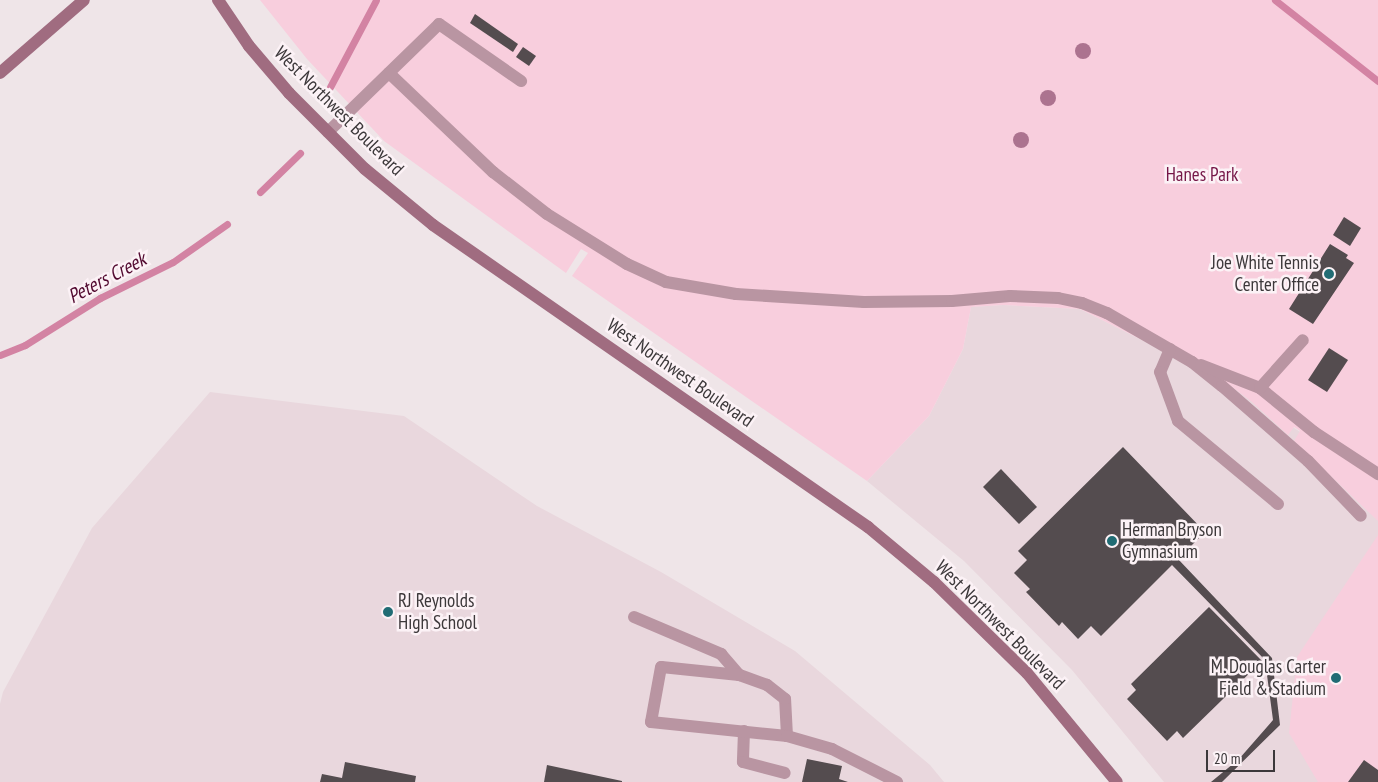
<!DOCTYPE html>
<html>
<head>
<meta charset="utf-8">
<style>
  body { margin:0 }
  #map { position:relative; width:1378px; height:782px; overflow:hidden; background:#efe5e8; font-family:"PT Sans Narrow",sans-serif }
  div>[style] { position:absolute }
  [style*='--x'] { left:calc(var(--x)*1px); top:calc(var(--y)*1px); width:calc(var(--w)*1px); rotate:calc(var(--a)*1deg) }
  .built>* { inset:0; background:#e9d7dd }
  .green>* { inset:0; background:#f8cedd }
  .stream>* { height:7px; margin:-3.5px; padding:0 3.5px; transform-origin:3.5px; border-radius:3.5px; background:#d383a3 }
  .building>* { inset:0; background:#544c4f }
  .lane>* { height:12px; margin:-6px; padding:0 6px; transform-origin:6px; border-radius:6px; background:#b995a2 }
  .street>* { height:12px; margin:-6px; padding:0 6px; transform-origin:6px; border-radius:6px; background:#b995a2 }
  .secondary>* { height:12px; margin:-6px; padding:0 6px; transform-origin:6px; border-radius:6px; background:#a06c80 }
  .trees>* { width:16px; height:16px; margin:-8px; border-radius:50%; background:#ac738f }
  .dots>* { width:14px; height:14px; translate:-50% -50%; box-sizing:border-box; border:2px solid #fcf2f6; border-radius:50% }
  span { translate:-50% -50%; white-space:nowrap; text-align:center; line-height:1.15; -webkit-text-stroke:5px #fcf2f6; paint-order:stroke }
  .street-label { font-size:19px; color:#3c383a }
  .park-label { font-size:19px; color:#751647 }
  .poi-label { font-size:19px; color:#3c383a }
  .right { translate:-100% -50%; text-align:right }
  .left { translate:0 -50%; text-align:left }
  .water-label { font-size:20px; color:#520a30; font-style:italic }
  .scale { position:absolute; left:1206px; top:750px; width:69px; height:22px; box-sizing:border-box; border:2px solid #3c383a; border-top:0; padding-left:6px; font-size:15px; line-height:18px; white-space:nowrap; color:#3c383a; -webkit-text-stroke:4px #fcf2f6; paint-order:stroke }
</style>
</head>
<body>
<div id="map">
  <div class="built">
    <i style="clip-path:polygon(1003px 305px,1080px 309px,1224px 381px,1378px 484px,1378px 782px,1164px 782px,1072px 670px,964px 561px,867px 481px,929px 416px,963px 349px,971px 307px)"></i>
    <i style="clip-path:polygon(210px 392px,404px 416px,537px 506px,661px 572px,795px 651px,930px 765px,944px 782px,0 782px,0 704px,3px 692px,92px 528px)"></i>
  </div>
  <div class="green">
    <i style="clip-path:polygon(260px 0,1378px 0,1378px 521px,1294px 441px,1300px 431px,1294px 427px,1288px 435px,1252px 402px,1224px 381px,1080px 309px,1003px 305px,971px 307px,963px 349px,929px 416px,867px 481px,572px 276px,588px 253px,581px 249px,566px 273px,384px 141px,307px 59px)"></i>
    <i style="clip-path:polygon(1378px 535px,1378px 782px,1318px 782px,1289px 733px,1297px 657px)"></i>
  </div>
  <div class="stream">
    <i style="--x:1275;--y:0;--w:131;--a:38.2"></i>
    <i style="--x:330;--y:87;--w:98;--a:-62.1"></i>
    <i style="--x:260;--y:192;--w:56;--a:-44.3"></i>
    <i style="--x:0;--y:355;--w:27;--a:-22"></i>
    <i style="--x:25;--y:345;--w:89;--a:-32.1"></i>
    <i style="--x:100;--y:298;--w:81;--a:-26.3"></i>
    <i style="--x:173;--y:262;--w:66;--a:-35.1"></i>
  </div>
  <div class="building">
    <i style="clip-path:polygon(475px 14px,518px 44px,513px 52px,470px 23px)"></i>
    <i style="clip-path:polygon(523px 47px,536px 56px,529px 66px,516px 57px)"></i>
    <i style="clip-path:polygon(1344px 217px,1361px 228px,1350px 246px,1333px 235px)"></i>
    <i style="clip-path:polygon(1330px 244px,1348px 255px,1346px 258px,1354px 263px,1313px 324px,1289px 309px)"></i>
    <i style="clip-path:polygon(1329px 348px,1348px 360px,1327px 392px,1308px 380px)"></i>
    <i style="clip-path:polygon(1123px 447px,1205px 532px,1178px 559px,1272px 658px,1280px 725px,1222px 782px,1211px 782px,1239px 759px,1273px 720px,1265px 660px,1172px 565px,1101px 636px,1091px 626px,1078px 639px,1062px 622px,1059px 626px,1026px 592px,1030px 589px,1014px 573px,1027px 560px,1018px 551px)"></i>
    <i style="clip-path:polygon(1001px 469px,1037px 507px,1019px 524px,983px 487px)"></i>
    <i style="clip-path:polygon(1209px 607px,1262px 661px,1183px 738px,1177px 731px,1167px 741px,1127px 699px,1136px 690px,1131px 684px)"></i>
    <i style="clip-path:polygon(807px 759px,842px 766px,839px 779px,848px 782px,802px 782px)"></i>
    <i style="clip-path:polygon(1364px 760px,1378px 770px,1378px 782px,1348px 782px)"></i>
    <i style="clip-path:polygon(345px 762px,416px 776px,415px 782px,320px 782px,322px 774px,342px 778px)"></i>
    <i style="clip-path:polygon(547px 765px,622px 781px,622px 782px,544px 782px)"></i>
  </div>
  <div class="lane">
    <i style="--x:389;--y:73;--w:144;--a:43.6"></i>
    <i style="--x:493;--y:172;--w:68;--a:37.9"></i>
    <i style="--x:547;--y:214;--w:94;--a:32"></i>
    <i style="--x:627;--y:264;--w:43;--a:24.8"></i>
    <i style="--x:666;--y:282;--w:71;--a:9.7"></i>
    <i style="--x:736;--y:294;--w:128;--a:3.6"></i>
    <i style="--x:864;--y:302;--w:88;--a:-0.7"></i>
    <i style="--x:952;--y:301;--w:58;--a:-4.9"></i>
    <i style="--x:1010;--y:296;--w:48;--a:2.4"></i>
    <i style="--x:1058;--y:298;--w:25;--a:12"></i>
    <i style="--x:1082;--y:303;--w:27;--a:22"></i>
    <i style="--x:1107;--y:313;--w:98;--a:30"></i>
    <i style="--x:1192;--y:362;--w:38;--a:39"></i>
    <i style="--x:1222;--y:386;--w:114;--a:41.1"></i>
    <i style="--x:1308;--y:461;--w:76;--a:46.1"></i>
    <i style="--x:328;--y:132;--w:155;--a:-44.2"></i>
    <i style="--x:439;--y:24;--w:100;--a:34.8"></i>
    <i style="--x:1201;--y:365;--w:63;--a:21.3"></i>
    <i style="--x:1260;--y:388;--w:70;--a:39.2"></i>
    <i style="--x:1314;--y:432;--w:77;--a:33.3"></i>
    <i style="--x:634;--y:617;--w:95;--a:23"></i>
    <i style="--x:721;--y:654;--w:28;--a:49"></i>
    <i style="--x:744;--y:731;--w:31;--a:92"></i>
    <i style="--x:743;--y:762;--w:43;--a:14.7"></i>
    <i style="--x:787;--y:736;--w:37;--a:-93"></i>
    <i style="--x:785;--y:699;--w:23;--a:-142"></i>
    <i style="--x:767;--y:685;--w:30;--a:-160"></i>
    <i style="--x:739;--y:675;--w:78;--a:-174.1"></i>
    <i style="--x:661;--y:667;--w:56;--a:100.3"></i>
    <i style="--x:651;--y:722;--w:137;--a:5.9"></i>
    <i style="--x:787;--y:736;--w:47;--a:16.1"></i>
    <i style="--x:832;--y:749;--w:73;--a:26.9"></i>
  </div>
  <div class="street">
    <i style="--x:1170;--y:349;--w:25;--a:113"></i>
    <i style="--x:1160;--y:372;--w:52;--a:69.8"></i>
    <i style="--x:1178;--y:421;--w:130;--a:39.7"></i>
    <i style="--x:1260;--y:388;--w:64;--a:-48.1"></i>
  </div>
  <div class="secondary">
    <i style="--x:218;--y:0;--w:55;--a:56"></i>
    <i style="--x:249;--y:46;--w:62;--a:49.6"></i>
    <i style="--x:289;--y:93;--w:107;--a:45"></i>
    <i style="--x:365;--y:169;--w:88;--a:39.5"></i>
    <i style="--x:433;--y:225;--w:530;--a:34.77"></i>
    <i style="--x:868;--y:527;--w:86;--a:39.8"></i>
    <i style="--x:934;--y:582;--w:130;--a:44.4"></i>
    <i style="--x:1027;--y:673;--w:141;--a:50.5"></i>
    <i style="--x:0;--y:73;--w:111;--a:-41"></i>
  </div>
  <div class="trees">
    <i style="left:1083px;top:51px"></i>
    <i style="left:1048px;top:98px"></i>
    <i style="left:1021px;top:140px"></i>
  </div>
  <div class="dots">
    <i style="left:1329px;top:274px;background:#216c74"></i>
    <i style="left:1112px;top:541px;background:#216c74"></i>
    <i style="left:388px;top:612px;background:#216c74"></i>
    <i style="left:1336px;top:678px;background:#216c74"></i>
  </div>
  <div class="street-label">
    <span style="left:339px;top:111px;rotate:45deg">West Northwest Boulevard</span>
    <span style="left:680px;top:373px;rotate:35deg">West Northwest Boulevard</span>
    <span style="left:1000px;top:625px;rotate:45deg">West Northwest Boulevard</span>
  </div>
  <div class="park-label">
    <span style="left:1202px;top:175px">Hanes Park</span>
  </div>
  <div class="poi-label">
    <span class="right" style="left:1319px;top:274px">Joe White Tennis<br>Center Office</span>
    <span class="left" style="left:1122px;top:541px">Herman Bryson<br>Gymnasium</span>
    <span class="left" style="left:398px;top:612px">RJ Reynolds<br>High School</span>
    <span class="right" style="left:1326px;top:678px">M. Douglas Carter<br>Field &amp; Stadium</span>
  </div>
  <div class="water-label">
    <span style="left:107px;top:278px;rotate:-28deg">Peters Creek</span>
  </div>
  <div class="scale">20 m</div>
</div>
</body>
</html>
